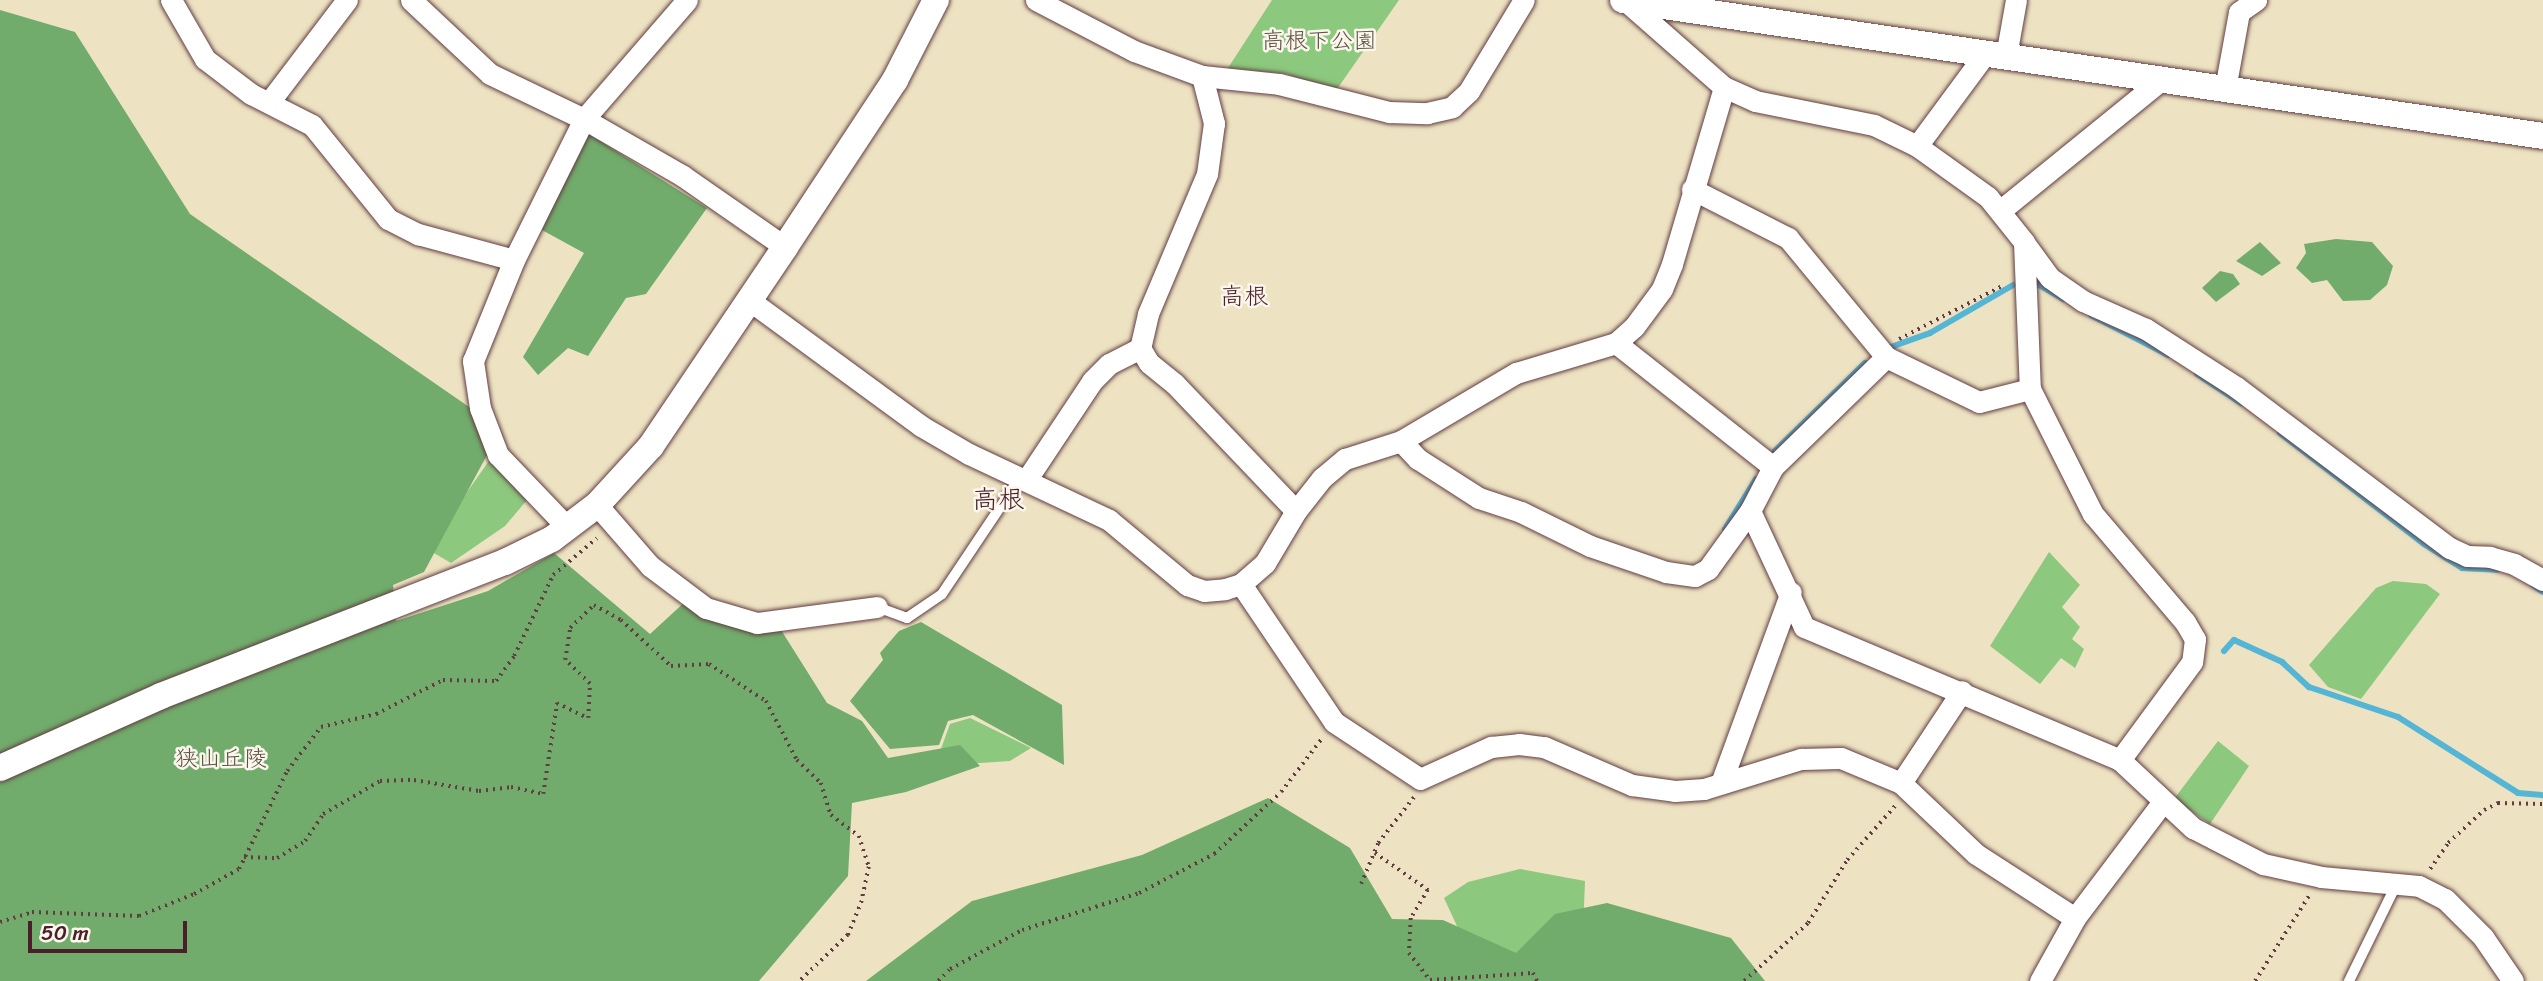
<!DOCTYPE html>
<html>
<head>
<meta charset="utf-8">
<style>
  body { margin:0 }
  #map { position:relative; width:2543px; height:981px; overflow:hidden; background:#ede3c2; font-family:Sriracha,"Klee One",sans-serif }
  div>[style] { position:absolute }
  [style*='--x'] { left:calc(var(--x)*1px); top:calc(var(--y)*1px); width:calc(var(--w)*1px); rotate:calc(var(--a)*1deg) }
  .green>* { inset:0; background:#8cc87d }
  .forest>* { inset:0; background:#71ac6c }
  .stream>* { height:6px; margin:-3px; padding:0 3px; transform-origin:3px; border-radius:3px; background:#55b5d4 }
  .path>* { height:3.5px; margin-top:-1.75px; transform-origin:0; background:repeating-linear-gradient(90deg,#623c42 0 2px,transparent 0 7px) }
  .roads { filter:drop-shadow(0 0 2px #623c42) drop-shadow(0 0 2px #623c42) }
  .service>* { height:10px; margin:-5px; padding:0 5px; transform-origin:5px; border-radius:5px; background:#fff }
  .minor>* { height:21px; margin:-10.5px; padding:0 10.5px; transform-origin:10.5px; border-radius:10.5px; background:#fff }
  .tertiary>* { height:26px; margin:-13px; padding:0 13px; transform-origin:13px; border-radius:13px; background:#fff }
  span { translate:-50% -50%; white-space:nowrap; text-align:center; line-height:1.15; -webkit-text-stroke:5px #fbf7ec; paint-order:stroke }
  .park-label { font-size:23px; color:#5e5244 }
  .neighbourhood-label { font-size:24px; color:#4a1f2b }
  .quarter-label { font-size:26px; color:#4a1f2b }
  .scale { position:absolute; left:28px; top:921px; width:159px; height:32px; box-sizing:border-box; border:4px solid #4a1f2b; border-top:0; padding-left:9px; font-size:21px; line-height:24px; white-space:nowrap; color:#4a1f2b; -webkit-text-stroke:5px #fbf7ec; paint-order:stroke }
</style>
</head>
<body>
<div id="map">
  <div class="green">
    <i style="clip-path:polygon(1272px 0,1399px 0,1335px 92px,1287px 74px,1228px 68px)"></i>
    <i style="clip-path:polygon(491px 458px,527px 500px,505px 526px,451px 563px,427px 549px)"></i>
    <i style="clip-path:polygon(2049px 552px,2080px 585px,2062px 607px,2080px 627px,2072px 639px,2084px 649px,2075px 668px,2061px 658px,2040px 684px,1990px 646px)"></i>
    <i style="clip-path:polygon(2393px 581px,2426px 584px,2440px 594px,2361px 699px,2328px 687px,2309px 665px,2376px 588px)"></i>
    <i style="clip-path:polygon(970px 718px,1031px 748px,1010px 761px,950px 765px,937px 760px,950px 724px)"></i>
    <i style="clip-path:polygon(2218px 741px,2249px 766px,2210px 824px,2174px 799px)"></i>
    <i style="clip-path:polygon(1520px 869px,1585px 881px,1582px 956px,1475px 965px,1444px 898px,1468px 882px)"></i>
  </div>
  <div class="forest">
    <i style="clip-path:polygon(0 10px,75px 32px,190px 214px,472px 409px,487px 455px,424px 572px,393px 585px,396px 621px,488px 591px,554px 553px,650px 634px,687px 600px,776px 622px,827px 703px,862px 721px,888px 758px,960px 745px,980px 766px,906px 792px,852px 803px,848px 876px,759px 981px,0 981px)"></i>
    <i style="clip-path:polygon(587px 133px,707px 208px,646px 294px,626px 298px,588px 356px,568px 348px,538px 375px,523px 357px,584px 253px,542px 230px)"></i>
    <i style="clip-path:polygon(2336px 239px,2372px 242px,2393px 266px,2387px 285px,2370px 300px,2343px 301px,2327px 280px,2312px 283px,2296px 268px,2306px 253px,2304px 244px)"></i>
    <i style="clip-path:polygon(2260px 242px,2281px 263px,2262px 276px,2236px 261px)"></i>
    <i style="clip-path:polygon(2220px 271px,2233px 274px,2240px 284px,2216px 302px,2202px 288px)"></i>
    <i style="clip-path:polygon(921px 622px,1062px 705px,1064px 765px,973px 715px,948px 721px,939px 745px,890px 749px,850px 701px,883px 660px,880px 653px,899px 631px)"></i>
    <i style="clip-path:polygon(1268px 798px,1350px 848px,1392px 919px,1443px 920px,1516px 953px,1555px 914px,1607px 903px,1731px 938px,1765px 981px,866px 981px,972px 901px,1142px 855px)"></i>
  </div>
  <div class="stream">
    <i style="--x:2037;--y:284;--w:30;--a:30"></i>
    <i style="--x:2091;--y:315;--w:87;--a:27.5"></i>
    <i style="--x:1888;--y:348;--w:45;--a:-19.7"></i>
    <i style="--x:1930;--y:333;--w:96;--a:-30"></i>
    <i style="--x:2197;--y:374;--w:53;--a:33.4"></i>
    <i style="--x:2280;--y:433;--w:182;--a:37.6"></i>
    <i style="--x:2424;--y:544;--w:45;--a:32.3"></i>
    <i style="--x:2462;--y:568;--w:35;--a:3"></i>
    <i style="--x:1775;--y:451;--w:126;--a:-44.4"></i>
    <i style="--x:1725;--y:529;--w:59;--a:-58.2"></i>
    <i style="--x:2533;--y:585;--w:12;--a:35"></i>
    <i style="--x:2224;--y:651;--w:15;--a:-48"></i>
    <i style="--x:2234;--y:640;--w:53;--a:24.6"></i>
    <i style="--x:2282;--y:662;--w:37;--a:43"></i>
    <i style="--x:2309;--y:687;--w:94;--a:18.6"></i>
    <i style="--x:2398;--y:717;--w:142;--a:32.3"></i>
    <i style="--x:2518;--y:793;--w:25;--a:5"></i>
  </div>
  <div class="path">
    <i style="--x:1899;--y:339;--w:118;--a:-27.2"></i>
    <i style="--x:1375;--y:853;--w:65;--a:34.9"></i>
    <i style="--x:1428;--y:890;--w:33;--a:121"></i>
    <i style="--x:1411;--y:918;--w:35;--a:93"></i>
    <i style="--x:1409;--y:953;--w:34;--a:52"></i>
    <i style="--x:1430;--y:980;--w:103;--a:-3.9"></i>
    <i style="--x:1533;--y:973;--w:9;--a:63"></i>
    <i style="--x:244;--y:857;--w:33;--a:2"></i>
    <i style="--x:277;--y:858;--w:33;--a:-31"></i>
    <i style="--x:305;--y:841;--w:32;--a:-56"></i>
    <i style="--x:323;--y:814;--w:66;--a:-30.1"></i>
    <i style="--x:380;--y:781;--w:34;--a:-2"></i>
    <i style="--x:414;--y:780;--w:66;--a:9.6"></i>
    <i style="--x:479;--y:791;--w:32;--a:-7"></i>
    <i style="--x:511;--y:787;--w:33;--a:12"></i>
    <i style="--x:543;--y:794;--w:92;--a:-81.3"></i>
    <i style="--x:557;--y:703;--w:34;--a:26"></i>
    <i style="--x:588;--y:718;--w:34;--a:-87"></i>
    <i style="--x:590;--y:684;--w:35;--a:-136"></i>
    <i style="--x:565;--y:660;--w:32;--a:-81"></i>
    <i style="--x:570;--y:628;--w:33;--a:-44"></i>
    <i style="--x:594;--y:605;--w:31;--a:29"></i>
    <i style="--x:621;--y:620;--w:68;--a:42.6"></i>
    <i style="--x:671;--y:666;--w:38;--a:-3"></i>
    <i style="--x:709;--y:664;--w:68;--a:33"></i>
    <i style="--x:766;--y:701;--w:67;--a:62.3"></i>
    <i style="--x:797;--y:760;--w:33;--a:44"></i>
    <i style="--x:821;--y:783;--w:34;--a:73"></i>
    <i style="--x:831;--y:815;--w:35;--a:37"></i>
    <i style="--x:859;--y:836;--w:33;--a:72"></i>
    <i style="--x:869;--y:867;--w:35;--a:102"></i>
    <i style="--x:862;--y:901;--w:37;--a:112"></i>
    <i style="--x:848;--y:935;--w:66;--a:136.2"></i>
    <i style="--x:2430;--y:869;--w:32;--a:-55"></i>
    <i style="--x:2448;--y:843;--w:49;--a:-42.5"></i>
    <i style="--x:2484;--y:810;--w:16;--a:-27"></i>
    <i style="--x:2498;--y:803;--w:45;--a:1.3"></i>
    <i style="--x:1361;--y:884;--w:44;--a:-67.5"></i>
    <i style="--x:1378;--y:843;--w:58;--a:-52"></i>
    <i style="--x:0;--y:922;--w:34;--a:-17"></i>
    <i style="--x:32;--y:912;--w:107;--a:2.1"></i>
    <i style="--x:139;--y:916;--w:59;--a:-21.8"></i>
    <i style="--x:194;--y:894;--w:51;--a:-29.1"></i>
    <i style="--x:239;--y:869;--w:109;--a:-63.9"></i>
    <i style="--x:287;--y:771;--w:56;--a:-52.3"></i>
    <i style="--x:321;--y:727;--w:57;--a:-13.3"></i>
    <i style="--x:376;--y:714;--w:75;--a:-26.9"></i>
    <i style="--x:443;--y:680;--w:53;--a:1.1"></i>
    <i style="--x:496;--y:681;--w:31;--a:-54"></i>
    <i style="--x:514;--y:656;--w:90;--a:-64.3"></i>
    <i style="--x:553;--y:575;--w:57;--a:-40.1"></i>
    <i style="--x:938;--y:981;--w:17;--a:-45"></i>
    <i style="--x:950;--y:969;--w:82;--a:-28.4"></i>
    <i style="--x:1022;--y:930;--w:123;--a:-17.5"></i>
    <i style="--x:1139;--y:893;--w:85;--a:-27.5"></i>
    <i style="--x:1214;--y:854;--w:91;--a:-42.8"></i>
    <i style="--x:1281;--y:792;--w:69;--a:-52.6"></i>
    <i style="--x:1744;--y:981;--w:86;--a:-42.2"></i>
    <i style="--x:1808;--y:923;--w:74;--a:-58.2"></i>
    <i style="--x:1847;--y:860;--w:72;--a:-48.4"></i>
    <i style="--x:2255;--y:981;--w:103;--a:-57.7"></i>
  </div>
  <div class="roads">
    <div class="service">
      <i style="--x:877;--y:607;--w:32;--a:20"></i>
      <i style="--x:907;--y:618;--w:42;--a:-34.4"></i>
      <i style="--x:942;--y:594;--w:142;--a:-56.2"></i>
      <i style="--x:2349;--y:981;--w:105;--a:-63.9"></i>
    </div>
    <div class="minor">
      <i style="--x:171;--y:0;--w:68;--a:60"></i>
      <i style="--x:205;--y:59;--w:58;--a:37.3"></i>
      <i style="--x:251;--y:94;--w:68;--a:26.9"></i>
      <i style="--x:312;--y:125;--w:121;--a:51"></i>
      <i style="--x:388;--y:219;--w:34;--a:27"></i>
      <i style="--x:418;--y:234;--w:99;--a:15.2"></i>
      <i style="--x:411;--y:0;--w:108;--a:43.1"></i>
      <i style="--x:490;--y:74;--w:104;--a:25.6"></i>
      <i style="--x:584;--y:119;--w:114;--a:29.9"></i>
      <i style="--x:683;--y:176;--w:124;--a:34.8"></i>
      <i style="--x:1036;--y:0;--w:110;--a:27.5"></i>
      <i style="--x:1134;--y:51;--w:72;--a:20.2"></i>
      <i style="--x:1202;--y:76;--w:77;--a:5.9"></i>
      <i style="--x:1279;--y:84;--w:114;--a:14.3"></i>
      <i style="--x:1389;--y:112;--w:38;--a:2"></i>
      <i style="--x:1427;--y:113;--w:26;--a:-13"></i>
      <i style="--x:1452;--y:107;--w:23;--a:-43"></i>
      <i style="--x:1469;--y:91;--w:106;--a:-58.9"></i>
      <i style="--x:1626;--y:1;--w:130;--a:41.3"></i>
      <i style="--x:1724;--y:87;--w:34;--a:24"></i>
      <i style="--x:1755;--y:101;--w:121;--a:11.4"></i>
      <i style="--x:1874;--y:125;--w:48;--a:26"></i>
      <i style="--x:1917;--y:146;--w:87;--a:35.7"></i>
      <i style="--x:1988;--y:197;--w:58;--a:51.3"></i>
      <i style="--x:2024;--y:242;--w:147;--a:87.7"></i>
      <i style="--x:2030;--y:389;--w:140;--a:63.3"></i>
      <i style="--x:2093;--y:514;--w:142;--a:49.6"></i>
      <i style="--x:2185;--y:622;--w:20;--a:60"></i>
      <i style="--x:2195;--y:639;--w:23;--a:97"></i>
      <i style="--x:2192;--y:662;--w:122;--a:126.3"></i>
      <i style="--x:2006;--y:56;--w:57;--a:-79.9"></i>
      <i style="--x:1202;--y:76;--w:49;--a:75.7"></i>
      <i style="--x:1214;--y:123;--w:51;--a:97.8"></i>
      <i style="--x:1207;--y:174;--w:152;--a:112.9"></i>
      <i style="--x:1148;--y:314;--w:35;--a:103"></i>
      <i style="--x:1140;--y:348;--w:17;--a:59"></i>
      <i style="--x:1149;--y:363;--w:33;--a:39"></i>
      <i style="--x:1175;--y:384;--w:175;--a:46.4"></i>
      <i style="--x:2225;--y:89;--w:78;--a:-79.7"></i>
      <i style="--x:2239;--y:12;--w:21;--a:-35"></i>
      <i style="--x:270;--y:101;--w:127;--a:-52.7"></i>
      <i style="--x:1917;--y:146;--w:114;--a:-53.5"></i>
      <i style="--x:1692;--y:189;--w:108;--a:27"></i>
      <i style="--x:1788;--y:238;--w:154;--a:50.5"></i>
      <i style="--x:1886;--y:357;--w:103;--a:25.8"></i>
      <i style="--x:1979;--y:402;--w:53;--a:-14.3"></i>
      <i style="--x:2001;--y:210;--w:208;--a:-39.1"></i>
      <i style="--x:2025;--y:244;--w:42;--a:53.7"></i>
      <i style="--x:2050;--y:278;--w:40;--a:34.9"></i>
      <i style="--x:2083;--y:301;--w:69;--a:24"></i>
      <i style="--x:2146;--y:329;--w:107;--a:32.8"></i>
      <i style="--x:2236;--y:387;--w:268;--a:37"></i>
      <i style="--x:2450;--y:548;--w:19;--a:25"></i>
      <i style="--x:2467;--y:556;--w:23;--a:2"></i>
      <i style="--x:2490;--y:557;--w:25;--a:16"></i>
      <i style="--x:2514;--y:564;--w:33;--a:29"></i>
      <i style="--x:749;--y:300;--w:213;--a:36.2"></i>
      <i style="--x:921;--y:426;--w:56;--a:30.3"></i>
      <i style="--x:969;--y:454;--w:155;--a:25.2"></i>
      <i style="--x:1109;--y:520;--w:102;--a:39.8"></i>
      <i style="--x:1187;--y:585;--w:18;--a:19"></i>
      <i style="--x:1204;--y:591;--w:21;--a:-5"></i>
      <i style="--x:1225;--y:589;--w:17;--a:-17"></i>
      <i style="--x:1241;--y:584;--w:32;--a:-41"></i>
      <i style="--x:1265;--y:563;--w:61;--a:-59.2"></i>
      <i style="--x:1296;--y:511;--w:42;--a:-51.8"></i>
      <i style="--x:1322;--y:478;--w:30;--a:-40"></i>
      <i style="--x:1345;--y:459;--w:59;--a:-17.8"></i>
      <i style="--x:1401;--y:441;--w:134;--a:-30.6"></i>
      <i style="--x:1516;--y:373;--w:104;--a:-16.7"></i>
      <i style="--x:1616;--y:343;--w:24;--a:-42"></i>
      <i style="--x:1634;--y:327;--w:47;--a:-53.6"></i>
      <i style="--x:1662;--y:289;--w:27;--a:-68"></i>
      <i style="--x:1672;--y:264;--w:184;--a:-73.6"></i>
      <i style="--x:1616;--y:343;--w:200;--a:38.3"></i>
      <i style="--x:1401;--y:441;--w:25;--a:47"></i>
      <i style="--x:1418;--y:459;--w:72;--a:32.6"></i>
      <i style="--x:1479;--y:498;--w:44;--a:18.4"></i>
      <i style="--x:1521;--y:512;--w:77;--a:26.2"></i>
      <i style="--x:1590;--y:546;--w:80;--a:18.9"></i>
      <i style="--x:1666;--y:572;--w:29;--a:8"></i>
      <i style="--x:1695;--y:576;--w:15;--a:-28"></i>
      <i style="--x:1708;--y:569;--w:72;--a:-54.1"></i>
      <i style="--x:1750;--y:511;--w:50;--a:-62.4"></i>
      <i style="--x:1773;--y:467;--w:158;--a:-44.2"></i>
      <i style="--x:1027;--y:479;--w:118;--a:-56.4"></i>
      <i style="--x:1092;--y:381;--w:24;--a:-45"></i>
      <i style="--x:1109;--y:364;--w:35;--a:-27"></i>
      <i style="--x:597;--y:505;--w:81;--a:49"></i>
      <i style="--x:650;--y:566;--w:70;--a:36.9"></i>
      <i style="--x:706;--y:608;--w:53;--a:16.4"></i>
      <i style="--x:757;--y:623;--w:121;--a:-7.6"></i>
      <i style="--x:1750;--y:511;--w:128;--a:65"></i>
      <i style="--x:1804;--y:627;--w:343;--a:22.8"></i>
      <i style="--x:2120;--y:760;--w:100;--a:43"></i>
      <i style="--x:2193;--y:828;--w:79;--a:27.2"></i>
      <i style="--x:2263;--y:864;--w:59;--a:12.6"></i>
      <i style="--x:2321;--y:877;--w:98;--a:5.2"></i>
      <i style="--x:2419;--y:886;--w:29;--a:27"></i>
      <i style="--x:2445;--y:899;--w:54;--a:45"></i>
      <i style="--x:2483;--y:937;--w:53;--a:55.7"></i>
      <i style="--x:568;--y:528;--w:101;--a:-133.8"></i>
      <i style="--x:498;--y:455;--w:50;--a:-111"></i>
      <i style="--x:480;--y:408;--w:48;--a:-98.5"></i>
      <i style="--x:473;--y:361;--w:109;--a:-67.9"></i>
      <i style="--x:514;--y:260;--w:157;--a:-63.6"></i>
      <i style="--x:584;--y:119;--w:157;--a:-49.1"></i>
      <i style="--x:1241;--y:584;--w:166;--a:56"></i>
      <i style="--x:1334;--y:722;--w:103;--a:33.5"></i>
      <i style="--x:1420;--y:779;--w:78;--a:-24.3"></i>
      <i style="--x:1491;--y:747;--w:28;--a:-6"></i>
      <i style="--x:1519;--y:744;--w:25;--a:7"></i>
      <i style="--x:1544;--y:747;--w:96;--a:23.4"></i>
      <i style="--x:1632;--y:785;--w:43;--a:7.9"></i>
      <i style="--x:1675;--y:791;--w:29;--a:-4"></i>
      <i style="--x:1704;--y:789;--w:102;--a:-17.2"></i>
      <i style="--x:1801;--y:759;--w:40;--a:-1.4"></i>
      <i style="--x:1841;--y:758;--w:65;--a:22.6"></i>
      <i style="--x:1901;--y:783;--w:103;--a:43.4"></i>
      <i style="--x:1976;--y:854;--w:118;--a:32.9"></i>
      <i style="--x:1721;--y:783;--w:203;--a:-69.9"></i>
      <i style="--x:1901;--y:783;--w:110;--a:-56.5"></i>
      <i style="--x:2040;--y:981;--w:72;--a:-60.9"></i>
      <i style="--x:2075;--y:918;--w:144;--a:-52.9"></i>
    </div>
    <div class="tertiary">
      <i style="--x:1623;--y:0;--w:930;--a:8.41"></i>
      <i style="--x:0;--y:768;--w:176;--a:-24.1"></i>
      <i style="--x:161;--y:696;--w:369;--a:-21.3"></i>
      <i style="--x:505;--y:562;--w:52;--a:-26.1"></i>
      <i style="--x:552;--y:539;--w:56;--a:-37.1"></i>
      <i style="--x:597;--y:505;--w:80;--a:-47.5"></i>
      <i style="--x:651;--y:446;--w:240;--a:-56"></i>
      <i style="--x:785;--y:247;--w:200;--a:-56.6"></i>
      <i style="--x:895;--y:80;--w:90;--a:-62.9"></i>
    </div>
  </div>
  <div class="park-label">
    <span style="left:1319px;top:41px">高根下公園</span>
    <span style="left:221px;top:759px">狭山丘陵</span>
  </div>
  <div class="neighbourhood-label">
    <span style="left:1244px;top:297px">高根</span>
  </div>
  <div class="quarter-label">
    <span style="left:998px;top:500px">高根</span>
  </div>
  <div class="scale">50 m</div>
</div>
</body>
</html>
